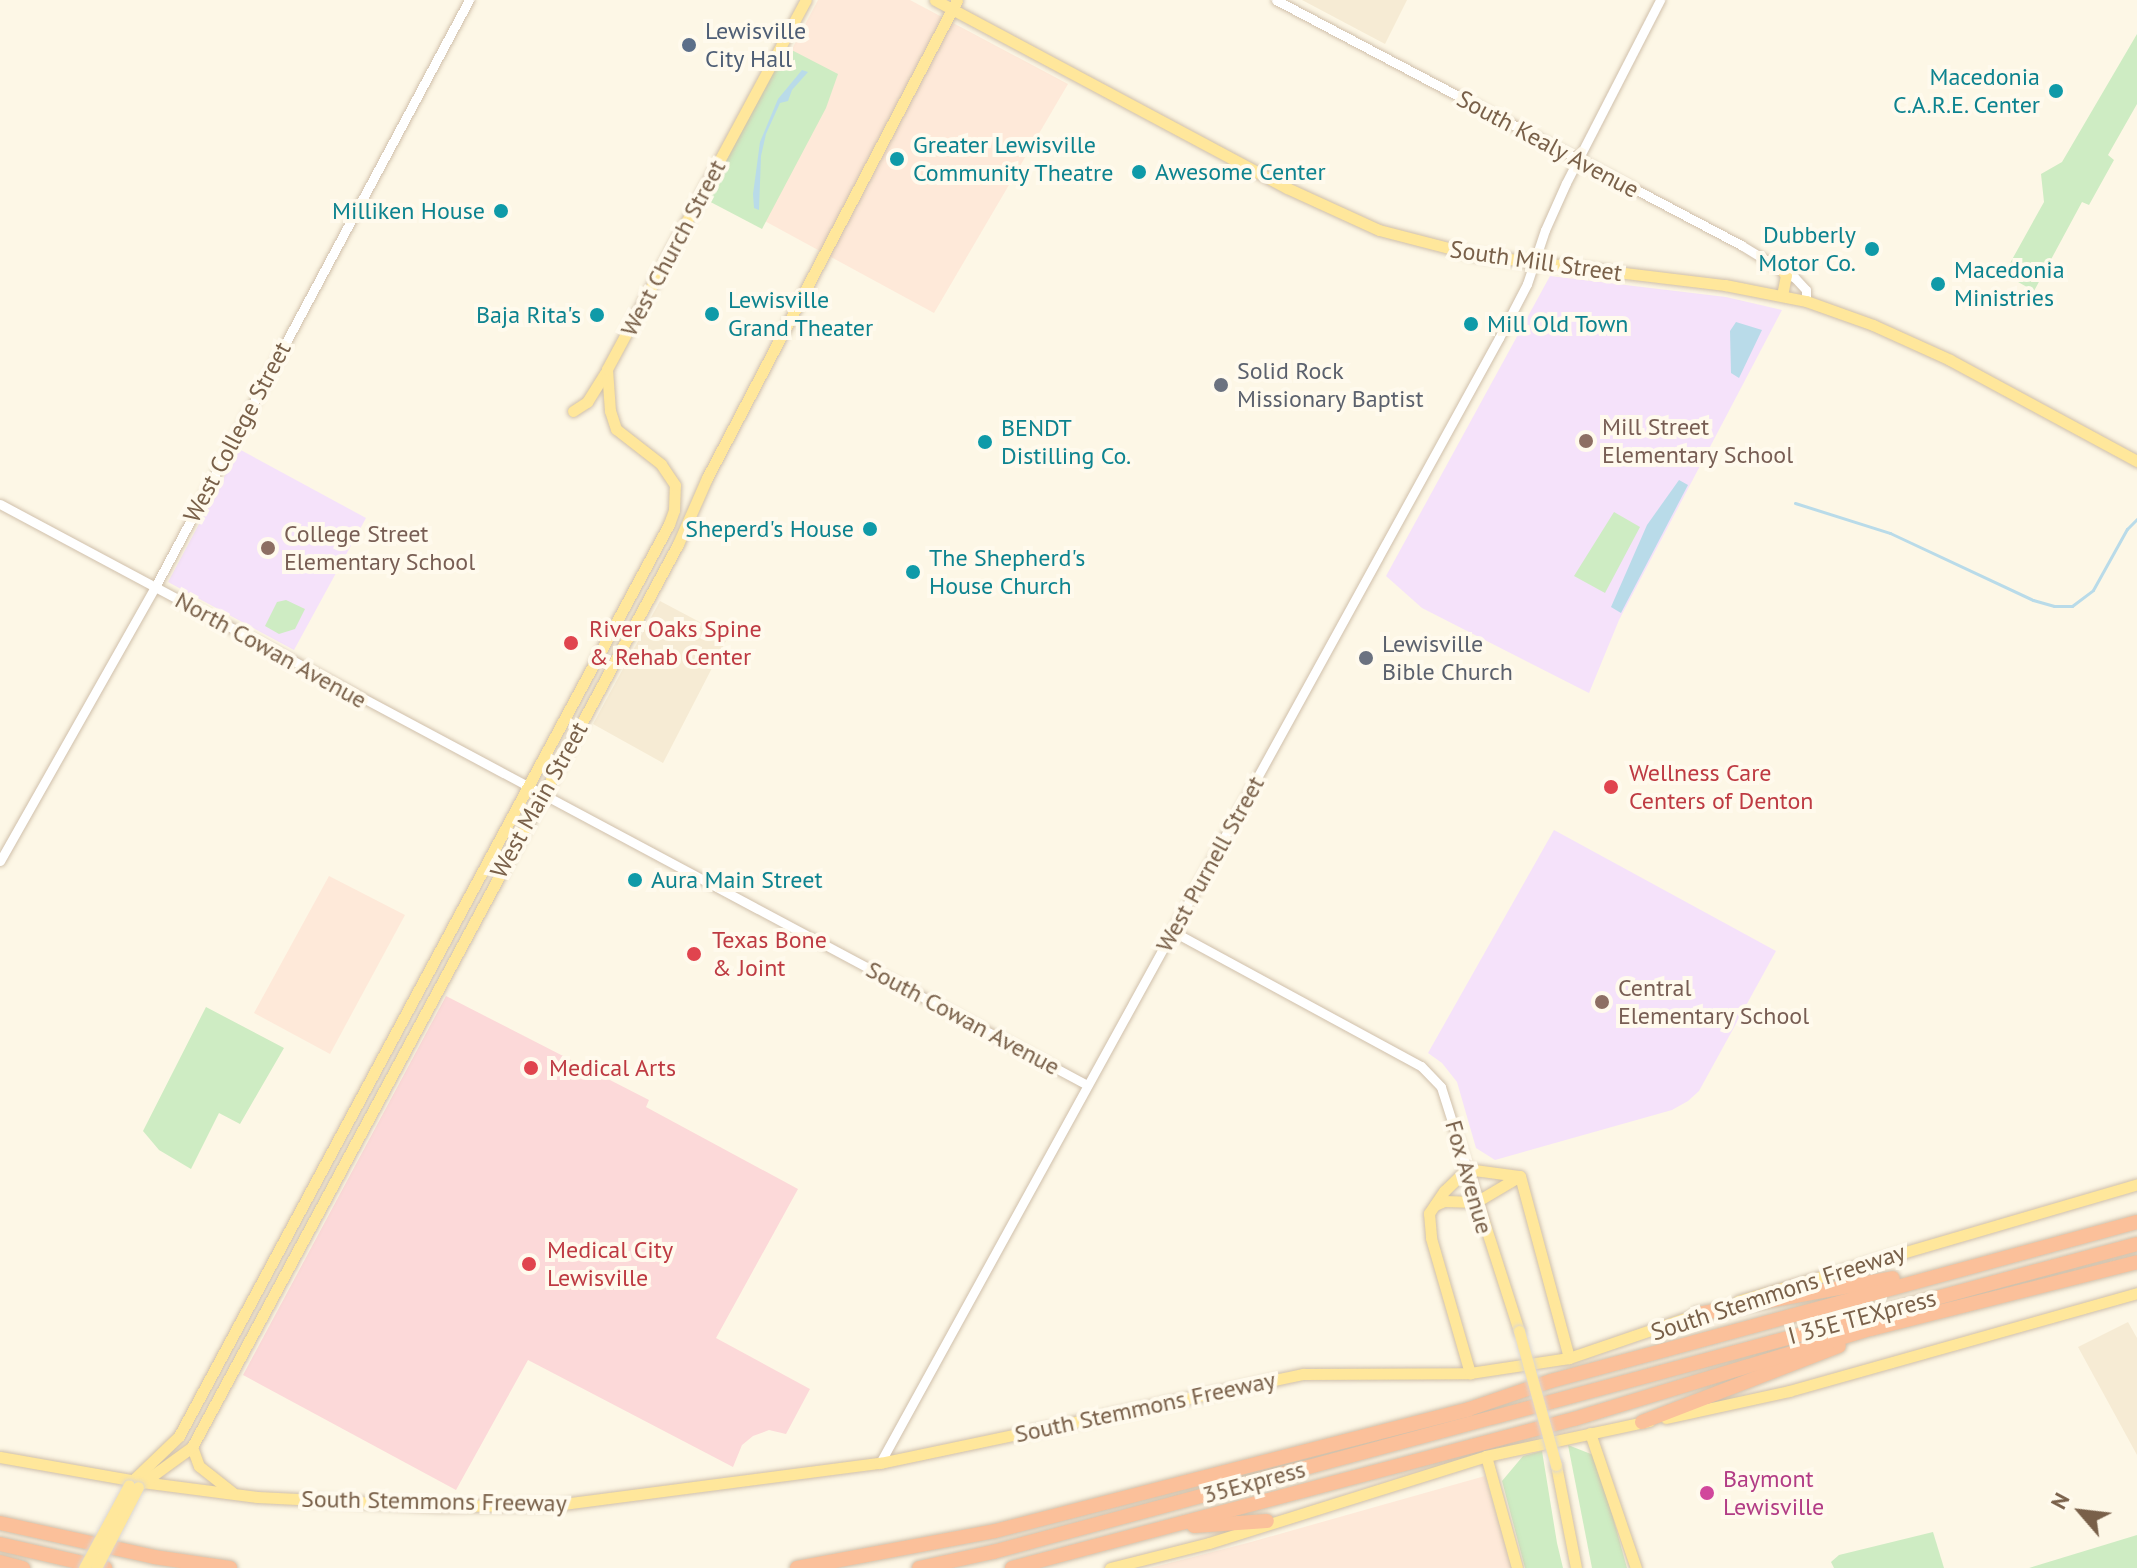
<!DOCTYPE html>
<html>
<head>
<meta charset="utf-8">
<style>
  body { margin:0 }
  #map { position:relative; width:2137px; height:1568px; overflow:hidden; background:#fdf7e6; font-family:"PT Sans",sans-serif }
  div>[style] { position:absolute }
  [style*='--x'] { left:calc(var(--x)*1px); top:calc(var(--y)*1px); width:calc(var(--w)*1px); rotate:calc(var(--a)*1deg) }
  .residential>* { inset:0; background:#f6ebd4 }
  .commercial>* { inset:0; background:#fee9d9 }
  .education>* { inset:0; background:#f5e2fa }
  .medical>* { inset:0; background:#fcd9d9 }
  .green>* { inset:0; background:#ceecc3 }
  .water>* { inset:0; background:#b9dbe9 }
  .stream>* { height:3px; margin:-1.5px; padding:0 1.5px; transform-origin:1.5px; border-radius:1.5px; background:#b9dbe9 }
  .roads { filter:drop-shadow(0 0 2px #d0c0ab) drop-shadow(0 0 2px #d0c0ab) }
  .minor>* { height:9px; margin:-4.5px; padding:0 4.5px; transform-origin:4.5px; border-radius:4.5px; background:#fff }
  .major>* { height:11px; margin:-5.5px; padding:0 5.5px; transform-origin:5.5px; border-radius:5.5px; background:#ffe79b }
  .highway>* { height:14px; margin:-7px; padding:0 7px; transform-origin:7px; border-radius:7px; background:#fbc09a }
  .bridges { filter:drop-shadow(0 0 2px #dcd6d0) drop-shadow(0 0 2px #dcd6d0) }
  .major-bridge>* { height:11px; margin:-5.5px; padding:0 5.5px; transform-origin:5.5px; border-radius:5.5px; background:#ffe79b }
  .dots>* { width:22px; height:22px; translate:-50% -50%; box-sizing:border-box; border:4px solid #fffaed; border-radius:50% }
  span { translate:-50% -50%; white-space:nowrap; text-align:center; line-height:1.15; -webkit-text-stroke:8px #fffaed; paint-order:stroke }
  .service-label { font-size:24px; color:#4e5e75 }
  .left { translate:0 -50%; text-align:left }
  .culture-label { font-size:24px; color:#0d838f }
  .right { translate:-100% -50%; text-align:right }
  .street-label { font-size:24px; color:#796049 }
  .worship-label { font-size:24px; color:#5b616d }
  .education-label { font-size:24px; color:#785e54 }
  .health-label { font-size:24px; color:#be3a42 }
  .hotel-label { font-size:24px; color:#b23c85 }
  .north { position:absolute; left:2041px; top:1472px; width:80px; height:80px; -webkit-text-stroke:6px #fffaed; paint-order:stroke; rotate:298deg; font-size:22px; font-weight:700; line-height:32px; text-align:center; color:#796049 }
  .north::after { content:''; display:block; margin:auto; width:28px; height:36px; background:#796049; clip-path:polygon(50% 0,100% 100%,50% 72%,0 100%) }
</style>
</head>
<body>
<div id="map">
  <div class="residential">
    <i style="clip-path:polygon(1302px 0,1407px 0,1385px 44px)"></i>
    <i style="clip-path:polygon(660px 601px,728px 637px,663px 763px,593px 724px)"></i>
    <i style="clip-path:polygon(2128px 1322px,2137px 1338px,2137px 1455px,2078px 1347px)"></i>
  </div>
  <div class="commercial">
    <i style="clip-path:polygon(818px 0,910px 0,1068px 84px,934px 313px,715px 194px)"></i>
    <i style="clip-path:polygon(329px 876px,405px 915px,330px 1054px,254px 1013px)"></i>
    <i style="clip-path:polygon(1485px 1476px,1512px 1568px,1150px 1568px,1251px 1542px)"></i>
  </div>
  <div class="education">
    <i style="clip-path:polygon(1550px 276px,1726px 297px,1782px 310px,1619px 620px,1589px 693px,1422px 608px,1386px 576px)"></i>
    <i style="clip-path:polygon(239px 449px,366px 518px,294px 650px,168px 582px)"></i>
    <i style="clip-path:polygon(1554px 830px,1776px 951px,1699px 1091px,1688px 1101px,1672px 1110px,1495px 1160px,1476px 1148px,1457px 1082px,1442px 1063px,1428px 1053px)"></i>
  </div>
  <div class="medical">
    <i style="clip-path:polygon(446px 996px,649px 1100px,646px 1107px,798px 1189px,716px 1338px,810px 1389px,786px 1434px,769px 1430px,753px 1436px,742px 1445px,733px 1467px,528px 1360px,456px 1490px,243px 1375px)"></i>
  </div>
  <div class="green">
    <i style="clip-path:polygon(2137px 34px,2137px 104px,2108px 155px,2114px 160px,2089px 205px,2082px 202px,2034px 291px,2004px 274px,2044px 202px,2041px 174px,2062px 162px)"></i>
    <i style="clip-path:polygon(782px 45px,838px 74px,826px 108px,762px 229px,701px 197px)"></i>
    <i style="clip-path:polygon(1614px 512px,1640px 527px,1605px 593px,1574px 576px)"></i>
    <i style="clip-path:polygon(286px 600px,305px 609px,295px 629px,279px 634px,265px 626px,277px 602px)"></i>
    <i style="clip-path:polygon(206px 1007px,284px 1048px,240px 1124px,219px 1113px,191px 1169px,159px 1150px,143px 1131px)"></i>
    <i style="clip-path:polygon(1568px 1445px,1596px 1456px,1627px 1568px,1592px 1568px)"></i>
    <i style="clip-path:polygon(1542px 1451px,1557px 1543px,1563px 1568px,1525px 1568px,1502px 1481px,1523px 1456px)"></i>
    <i style="clip-path:polygon(1933px 1532px,1944px 1568px,1834px 1568px,1831px 1562px,1839px 1555px)"></i>
    <i style="clip-path:polygon(2137px 1535px,2137px 1568px,2029px 1568px)"></i>
  </div>
  <div class="water">
    <i style="clip-path:polygon(802px 70px,808px 72px,792px 90px,788px 101px,780px 103px,766px 134px,761px 156px,759px 210px,754px 208px,753px 194px,760px 142px,778px 99px)"></i>
    <i style="clip-path:polygon(1736px 322px,1762px 330px,1739px 378px,1731px 373px,1730px 331px)"></i>
    <i style="clip-path:polygon(1679px 480px,1688px 485px,1621px 613px,1611px 607px,1647px 525px)"></i>
  </div>
  <div class="stream">
    <i style="--x:1795;--y:503;--w:100;--a:17.5"></i>
    <i style="--x:1890;--y:533;--w:158;--a:25.1"></i>
    <i style="--x:2033;--y:600;--w:22;--a:16"></i>
    <i style="--x:2054;--y:606;--w:18;--a:0"></i>
    <i style="--x:2072;--y:606;--w:26;--a:-37"></i>
    <i style="--x:2093;--y:590;--w:70;--a:-60.9"></i>
    <i style="--x:2127;--y:529;--w:14;--a:-45"></i>
  </div>
  <div class="roads">
    <div class="minor">
      <i style="--x:1276;--y:0;--w:526;--a:27.78"></i>
      <i style="--x:1741;--y:245;--w:63;--a:31.4"></i>
      <i style="--x:1795;--y:278;--w:16;--a:47"></i>
      <i style="--x:1806;--y:290;--w:11;--a:90"></i>
      <i style="--x:0;--y:504;--w:1233;--a:28.12"></i>
      <i style="--x:0;--y:861;--w:315;--a:-60.5"></i>
      <i style="--x:155;--y:587;--w:666;--a:-61.86"></i>
      <i style="--x:1172;--y:931;--w:283;--a:28.5"></i>
      <i style="--x:1421;--y:1066;--w:29;--a:46"></i>
      <i style="--x:1441;--y:1087;--w:86;--a:72.4"></i>
      <i style="--x:880;--y:1463;--w:1284;--a:-61.18"></i>
      <i style="--x:1499;--y:338;--w:61;--a:-62.6"></i>
      <i style="--x:1527;--y:284;--w:57;--a:-71.6"></i>
      <i style="--x:1545;--y:230;--w:51;--a:-65.9"></i>
      <i style="--x:1566;--y:183;--w:206;--a:-62.8"></i>
    </div>
    <div class="major">
      <i style="--x:935;--y:0;--w:399;--a:28.1"></i>
      <i style="--x:1287;--y:188;--w:101;--a:24.5"></i>
      <i style="--x:1379;--y:230;--w:100;--a:14.5"></i>
      <i style="--x:1476;--y:255;--w:251;--a:6.9"></i>
      <i style="--x:1725;--y:285;--w:83;--a:11.2"></i>
      <i style="--x:1806;--y:301;--w:71;--a:19.7"></i>
      <i style="--x:1873;--y:325;--w:85;--a:24.4"></i>
      <i style="--x:1950;--y:360;--w:213;--a:28.4"></i>
      <i style="--x:1780;--y:268;--w:9;--a:49"></i>
      <i style="--x:1786;--y:275;--w:21;--a:101"></i>
      <i style="--x:573;--y:411;--w:17;--a:-33"></i>
      <i style="--x:587;--y:402;--w:34;--a:-58"></i>
      <i style="--x:1467;--y:1169;--w:32;--a:136"></i>
      <i style="--x:1444;--y:1191;--w:27;--a:124"></i>
      <i style="--x:1429;--y:1213;--w:25;--a:85"></i>
      <i style="--x:1431;--y:1238;--w:141;--a:73.9"></i>
      <i style="--x:1467;--y:1169;--w:170;--a:72.2"></i>
      <i style="--x:1467;--y:1169;--w:52;--a:7.7"></i>
      <i style="--x:1520;--y:1176;--w:188;--a:74.9"></i>
      <i style="--x:1435;--y:1205;--w:10;--a:-24"></i>
      <i style="--x:1444;--y:1201;--w:32;--a:2"></i>
      <i style="--x:1476;--y:1202;--w:51;--a:-30.6"></i>
      <i style="--x:1738;--y:1301;--w:416;--a:-16.3"></i>
      <i style="--x:1666;--y:1418;--w:126;--a:-12.4"></i>
      <i style="--x:1789;--y:1391;--w:362;--a:-15.7"></i>
      <i style="--x:1590;--y:1433;--w:143;--a:71.2"></i>
      <i style="--x:192;--y:1447;--w:20;--a:70"></i>
      <i style="--x:199;--y:1466;--w:42;--a:38.2"></i>
      <i style="--x:1486;--y:1456;--w:116;--a:74.5"></i>
      <i style="--x:0;--y:1457;--w:144;--a:10"></i>
      <i style="--x:142;--y:1482;--w:116;--a:7.4"></i>
      <i style="--x:257;--y:1497;--w:182;--a:2.8"></i>
      <i style="--x:439;--y:1506;--w:116;--a:-0.5"></i>
      <i style="--x:555;--y:1505;--w:328;--a:-7.4"></i>
      <i style="--x:880;--y:1463;--w:432;--a:-11.9"></i>
      <i style="--x:1303;--y:1374;--w:167;--a:-0.3"></i>
      <i style="--x:1470;--y:1373;--w:100;--a:-8.6"></i>
      <i style="--x:1569;--y:1358;--w:142;--a:-18.9"></i>
      <i style="--x:1556;--y:1465;--w:105;--a:79"></i>
      <i style="--x:129;--y:1484;--w:69;--a:-43.8"></i>
      <i style="--x:179;--y:1436;--w:1035;--a:-61.75"></i>
      <i style="--x:669;--y:524;--w:15;--a:-70"></i>
      <i style="--x:674;--y:510;--w:25;--a:-88"></i>
      <i style="--x:675;--y:485;--w:25;--a:-124"></i>
      <i style="--x:661;--y:464;--w:57;--a:-142.1"></i>
      <i style="--x:616;--y:429;--w:19;--a:-108"></i>
      <i style="--x:610;--y:411;--w:42;--a:-94.1"></i>
      <i style="--x:607;--y:369;--w:419;--a:-61.7"></i>
      <i style="--x:141;--y:1484;--w:63;--a:-36"></i>
      <i style="--x:192;--y:1447;--w:1025;--a:-61.71"></i>
      <i style="--x:678;--y:544;--w:72;--a:-66.3"></i>
      <i style="--x:707;--y:478;--w:539;--a:-62.39"></i>
      <i style="--x:1110;--y:1568;--w:102;--a:-14.2"></i>
      <i style="--x:1209;--y:1543;--w:290;--a:-17.4"></i>
      <i style="--x:1486;--y:1456;--w:167;--a:-12.1"></i>
    </div>
    <div class="highway">
      <i style="--x:1697;--y:1314;--w:199;--a:-10.4"></i>
      <i style="--x:1642;--y:1422;--w:211;--a:-21.1"></i>
      <i style="--x:0;--y:1523;--w:158;--a:12.4"></i>
      <i style="--x:154;--y:1557;--w:77;--a:8.2"></i>
      <i style="--x:1194;--y:1526;--w:73;--a:-3.9"></i>
      <i style="--x:0;--y:1544;--w:108;--a:12.9"></i>
      <i style="--x:0;--y:1562;--w:24;--a:15"></i>
      <i style="--x:797;--y:1568;--w:201;--a:-10.6"></i>
      <i style="--x:995;--y:1531;--w:489;--a:-14.4"></i>
      <i style="--x:1469;--y:1409;--w:87;--a:-18.9"></i>
      <i style="--x:1551;--y:1381;--w:607;--a:-15.18"></i>
      <i style="--x:919;--y:1568;--w:76;--a:-12.2"></i>
      <i style="--x:993;--y:1552;--w:1185;--a:-15.07"></i>
      <i style="--x:1012;--y:1568;--w:581;--a:-14.85"></i>
      <i style="--x:1574;--y:1419;--w:310;--a:-16.9"></i>
      <i style="--x:1871;--y:1329;--w:274;--a:-14.1"></i>
    </div>
  </div>
  <div class="bridges">
    <div class="major-bridge">
      <i style="--x:1519;--y:1331;--w:139;--a:74.6"></i>
      <i style="--x:84;--y:1568;--w:94;--a:-61.5"></i>
      <i style="--x:96;--y:1568;--w:91;--a:-62.6"></i>
    </div>
  </div>
  <div class="dots">
    <i style="left:689px;top:45px;background:#5c6f8a"></i>
    <i style="left:2056px;top:91px;background:#0f9aa8"></i>
    <i style="left:897px;top:159px;background:#0f9aa8"></i>
    <i style="left:1139px;top:172px;background:#0f9aa8"></i>
    <i style="left:501px;top:211px;background:#0f9aa8"></i>
    <i style="left:1872px;top:249px;background:#0f9aa8"></i>
    <i style="left:1938px;top:284px;background:#0f9aa8"></i>
    <i style="left:712px;top:314px;background:#0f9aa8"></i>
    <i style="left:597px;top:315px;background:#0f9aa8"></i>
    <i style="left:1471px;top:324px;background:#0f9aa8"></i>
    <i style="left:1221px;top:385px;background:#6b7280"></i>
    <i style="left:1586px;top:441px;background:#8d6e63"></i>
    <i style="left:985px;top:442px;background:#0f9aa8"></i>
    <i style="left:870px;top:529px;background:#0f9aa8"></i>
    <i style="left:268px;top:548px;background:#8d6e63"></i>
    <i style="left:913px;top:572px;background:#0f9aa8"></i>
    <i style="left:571px;top:643px;background:#e0444e"></i>
    <i style="left:1366px;top:658px;background:#6b7280"></i>
    <i style="left:1611px;top:787px;background:#e0444e"></i>
    <i style="left:635px;top:880px;background:#0f9aa8"></i>
    <i style="left:694px;top:954px;background:#e0444e"></i>
    <i style="left:1602px;top:1002px;background:#8d6e63"></i>
    <i style="left:531px;top:1068px;background:#e0444e"></i>
    <i style="left:529px;top:1264px;background:#e0444e"></i>
    <i style="left:1707px;top:1493px;background:#d1479c"></i>
  </div>
  <div class="service-label">
    <span class="left" style="left:705px;top:45px">Lewisville<br>City Hall</span>
  </div>
  <div class="culture-label">
    <span class="right" style="left:2040px;top:91px">Macedonia<br>C.A.R.E. Center</span>
    <span class="left" style="left:913px;top:159px">Greater Lewisville<br>Community Theatre</span>
    <span class="left" style="left:1155px;top:172px">Awesome Center</span>
    <span class="right" style="left:485px;top:211px">Milliken House</span>
    <span class="right" style="left:1856px;top:249px">Dubberly<br>Motor Co.</span>
    <span class="left" style="left:1954px;top:284px">Macedonia<br>Ministries</span>
    <span class="left" style="left:728px;top:314px">Lewisville<br>Grand Theater</span>
    <span class="right" style="left:581px;top:315px">Baja Rita's</span>
    <span class="left" style="left:1487px;top:324px">Mill Old Town</span>
    <span class="left" style="left:1001px;top:442px">BENDT<br>Distilling Co.</span>
    <span class="right" style="left:854px;top:529px">Sheperd's House</span>
    <span class="left" style="left:929px;top:572px">The Shepherd's<br>House Church</span>
    <span class="left" style="left:651px;top:880px">Aura Main Street</span>
  </div>
  <div class="street-label">
    <span style="left:1548px;top:144px;rotate:28deg">South Kealy Avenue</span>
    <span style="left:673px;top:248px;rotate:-62deg">West Church Street</span>
    <span style="left:1536px;top:261px;rotate:8deg">South Mill Street</span>
    <span style="left:237px;top:432px;rotate:-62deg">West College Street</span>
    <span style="left:271px;top:650px;rotate:29deg">North Cowan Avenue</span>
    <span style="left:539px;top:800px;rotate:-61deg">West Main Street</span>
    <span style="left:1210px;top:864px;rotate:-61deg">West Purnell Street</span>
    <span style="left:963px;top:1018px;rotate:28deg">South Cowan Avenue</span>
    <span style="left:1469px;top:1177px;rotate:74deg">Fox Avenue</span>
    <span style="left:1778px;top:1292px;rotate:-18deg">South Stemmons Freeway</span>
    <span style="left:1862px;top:1317px;rotate:-15deg">I 35E TEXpress</span>
    <span style="left:1145px;top:1407px;rotate:-12deg">South Stemmons Freeway</span>
    <span style="left:1254px;top:1482px;rotate:-15deg">35Express</span>
    <span style="left:434px;top:1501px;rotate:1deg">South Stemmons Freeway</span>
  </div>
  <div class="worship-label">
    <span class="left" style="left:1237px;top:385px">Solid Rock<br>Missionary Baptist</span>
    <span class="left" style="left:1382px;top:658px">Lewisville<br>Bible Church</span>
  </div>
  <div class="education-label">
    <span class="left" style="left:1602px;top:441px">Mill Street<br>Elementary School</span>
    <span class="left" style="left:284px;top:548px">College Street<br>Elementary School</span>
    <span class="left" style="left:1618px;top:1002px">Central<br>Elementary School</span>
  </div>
  <div class="health-label">
    <span class="left" style="left:589px;top:643px">River Oaks Spine<br>&amp; Rehab Center</span>
    <span class="left" style="left:1629px;top:787px">Wellness Care<br>Centers of Denton</span>
    <span class="left" style="left:712px;top:954px">Texas Bone<br>&amp; Joint</span>
    <span class="left" style="left:549px;top:1068px">Medical Arts</span>
    <span class="left" style="left:547px;top:1264px">Medical City<br>Lewisville</span>
  </div>
  <div class="hotel-label">
    <span class="left" style="left:1723px;top:1493px">Baymont<br>Lewisville</span>
  </div>
  <div class="north">N</div>
</div>
</body>
</html>
